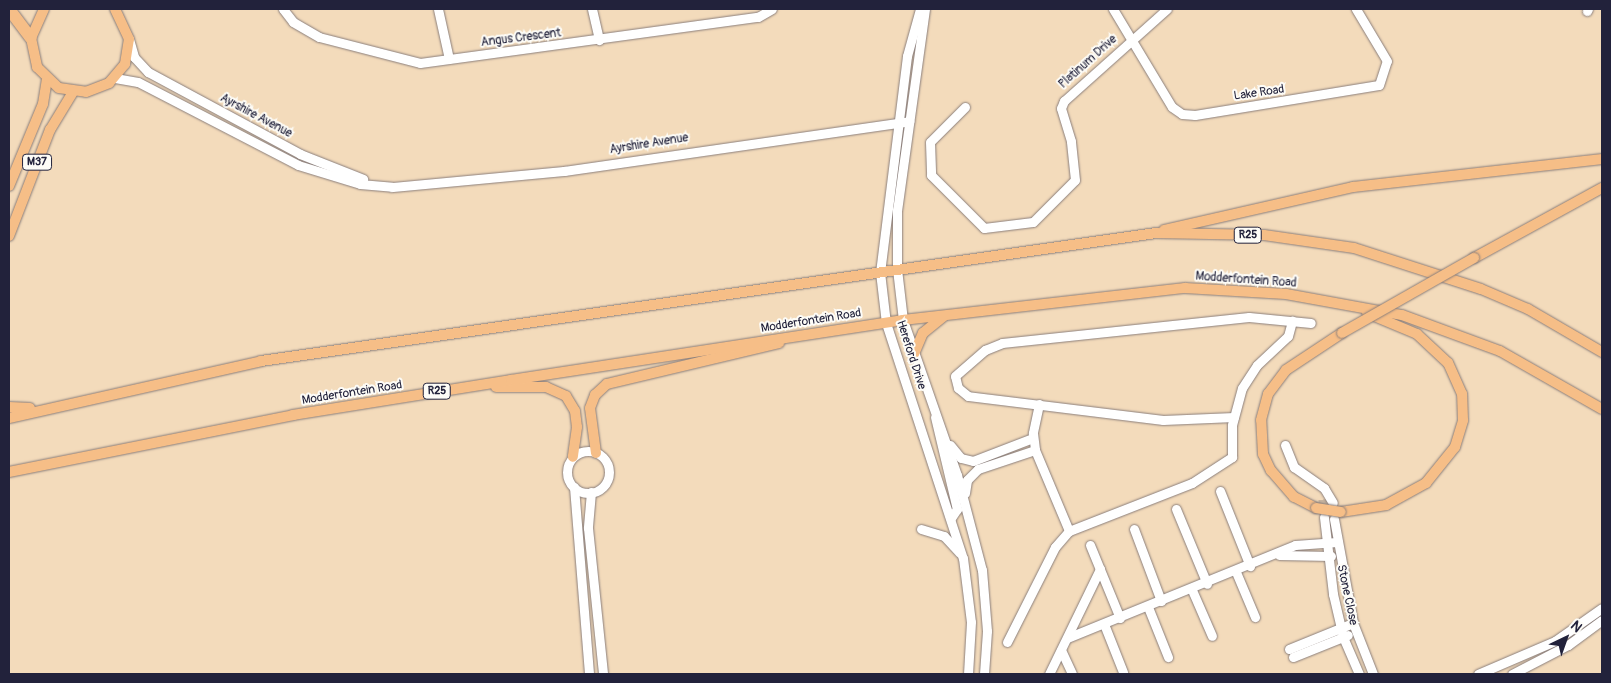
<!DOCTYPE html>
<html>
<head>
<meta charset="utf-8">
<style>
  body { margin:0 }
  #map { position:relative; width:1611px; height:683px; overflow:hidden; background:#f3dbbb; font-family:Pangolin,sans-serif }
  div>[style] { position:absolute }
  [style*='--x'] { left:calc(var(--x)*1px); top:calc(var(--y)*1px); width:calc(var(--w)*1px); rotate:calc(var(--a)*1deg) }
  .minor-tunnel>* { height:9px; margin-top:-4.5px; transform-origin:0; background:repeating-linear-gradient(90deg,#c9b6a1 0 9px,transparent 0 13.5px) }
  .roads { filter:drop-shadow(0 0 1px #8a7e7b) drop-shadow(0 0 1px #8a7e7b) }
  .minor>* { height:9px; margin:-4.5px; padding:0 4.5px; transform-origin:4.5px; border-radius:4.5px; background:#fff }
  .minor>.ring { margin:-4.5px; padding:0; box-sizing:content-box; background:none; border:9px solid #fff; border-radius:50% }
  .major>* { height:10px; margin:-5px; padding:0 5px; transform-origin:5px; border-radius:5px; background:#f6be87 }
  .highway>* { height:12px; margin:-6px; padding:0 6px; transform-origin:6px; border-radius:6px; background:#f6be87 }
  .bridges { filter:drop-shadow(0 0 1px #8a7e7b) drop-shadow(0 0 1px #8a7e7b) }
  .major-bridge>* { height:10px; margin:-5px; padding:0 5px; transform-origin:5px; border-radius:5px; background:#f6be87 }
  span { translate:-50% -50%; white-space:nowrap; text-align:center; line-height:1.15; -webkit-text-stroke:4px #fdfcf7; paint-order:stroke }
  .shield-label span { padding:1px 4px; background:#fdfcf7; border:1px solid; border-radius:4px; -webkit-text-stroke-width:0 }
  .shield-label { font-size:11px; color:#22223b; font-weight:700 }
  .street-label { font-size:12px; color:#22223b }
  .frame { position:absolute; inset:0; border:10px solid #22223b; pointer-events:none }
  .north { position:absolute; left:1541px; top:613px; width:50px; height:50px; -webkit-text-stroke:4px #fdfcf7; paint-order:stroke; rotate:42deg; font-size:14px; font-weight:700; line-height:20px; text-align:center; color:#22223b }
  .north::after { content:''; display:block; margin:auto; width:18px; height:22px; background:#22223b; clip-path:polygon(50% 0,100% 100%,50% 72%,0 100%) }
</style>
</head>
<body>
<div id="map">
  <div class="minor-tunnel">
    <i style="--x:1323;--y:499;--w:16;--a:86"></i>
  </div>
  <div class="roads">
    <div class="minor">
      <i style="--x:283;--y:9;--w:16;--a:52"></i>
      <i style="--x:293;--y:22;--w:30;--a:30"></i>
      <i style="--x:319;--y:37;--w:104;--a:14.4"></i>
      <i style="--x:420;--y:63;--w:341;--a:-7.8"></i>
      <i style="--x:758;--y:17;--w:16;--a:-30"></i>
      <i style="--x:438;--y:9;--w:51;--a:77.6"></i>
      <i style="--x:592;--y:9;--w:32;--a:77"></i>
      <i style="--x:920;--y:9;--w:49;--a:105.5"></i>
      <i style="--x:907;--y:56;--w:218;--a:97.1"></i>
      <i style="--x:880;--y:272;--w:51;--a:83.3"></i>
      <i style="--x:886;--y:323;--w:247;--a:71.9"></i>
      <i style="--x:963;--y:558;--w:64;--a:82.9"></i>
      <i style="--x:971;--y:622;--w:52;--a:93.3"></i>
      <i style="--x:925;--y:9;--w:203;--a:97.9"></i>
      <i style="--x:897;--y:210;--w:59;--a:90"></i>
      <i style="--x:897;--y:269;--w:51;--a:83.3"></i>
      <i style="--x:903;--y:320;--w:164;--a:70.8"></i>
      <i style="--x:957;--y:475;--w:98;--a:75.3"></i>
      <i style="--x:982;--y:570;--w:61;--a:85.3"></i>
      <i style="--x:987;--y:631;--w:43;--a:94"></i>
      <i style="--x:1113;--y:9;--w:114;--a:59"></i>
      <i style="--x:1172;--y:107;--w:12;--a:35"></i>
      <i style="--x:1182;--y:114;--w:13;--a:4"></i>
      <i style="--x:1195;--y:115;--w:186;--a:-9.3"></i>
      <i style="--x:1379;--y:85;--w:25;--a:-72"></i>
      <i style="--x:1387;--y:61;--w:61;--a:-120.8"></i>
      <i style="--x:1587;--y:11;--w:2;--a:-63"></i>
      <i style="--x:129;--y:39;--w:19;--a:74"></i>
      <i style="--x:134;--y:57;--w:21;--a:47"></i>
      <i style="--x:148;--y:72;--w:173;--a:28.3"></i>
      <i style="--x:300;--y:154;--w:68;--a:21.6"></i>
      <i style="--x:115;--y:78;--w:23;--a:10"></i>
      <i style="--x:138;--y:82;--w:180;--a:27.4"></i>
      <i style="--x:298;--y:165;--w:65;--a:17"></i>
      <i style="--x:360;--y:184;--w:32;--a:5"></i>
      <i style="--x:392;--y:187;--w:173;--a:-5.3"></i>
      <i style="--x:564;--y:171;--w:349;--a:-8.2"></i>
      <i style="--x:965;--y:107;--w:49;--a:135"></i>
      <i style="--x:930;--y:142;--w:33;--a:88"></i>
      <i style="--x:931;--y:175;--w:75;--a:45"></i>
      <i style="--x:984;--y:228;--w:49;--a:-7"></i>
      <i style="--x:1033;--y:222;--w:59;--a:-45"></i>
      <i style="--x:1075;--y:180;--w:39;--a:-96"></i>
      <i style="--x:1071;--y:141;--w:34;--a:-107"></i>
      <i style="--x:1061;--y:108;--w:8;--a:-67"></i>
      <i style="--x:1064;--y:101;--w:138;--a:-41.8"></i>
      <i style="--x:1039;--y:404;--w:30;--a:102"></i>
      <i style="--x:1033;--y:433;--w:17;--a:83"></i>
      <i style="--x:1035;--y:450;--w:88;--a:67.2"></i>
      <i style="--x:935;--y:417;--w:95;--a:76.6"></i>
      <i style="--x:957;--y:509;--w:11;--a:124"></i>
      <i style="--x:1234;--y:417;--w:71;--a:177.6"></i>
      <i style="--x:1163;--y:420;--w:196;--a:-173"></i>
      <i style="--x:968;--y:396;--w:13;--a:-141"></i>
      <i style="--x:958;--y:388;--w:12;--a:-104"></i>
      <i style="--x:955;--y:376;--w:40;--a:-41"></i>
      <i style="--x:985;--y:350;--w:18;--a:-22"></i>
      <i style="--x:1002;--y:343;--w:248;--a:-6"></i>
      <i style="--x:1249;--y:317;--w:62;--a:5.5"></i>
      <i style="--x:950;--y:445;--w:17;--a:50"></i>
      <i style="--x:961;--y:458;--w:12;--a:14"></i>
      <i style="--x:973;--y:461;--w:64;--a:-21"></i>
      <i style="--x:1285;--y:445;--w:24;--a:68"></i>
      <i style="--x:1294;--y:467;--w:37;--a:35"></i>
      <i style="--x:1324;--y:488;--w:17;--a:59"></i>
      <i class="ring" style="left:567px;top:451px;width:33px;height:33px"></i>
      <i style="--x:574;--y:487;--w:188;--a:85.4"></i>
      <i style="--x:1220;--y:491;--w:81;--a:68.2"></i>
      <i style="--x:591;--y:492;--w:36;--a:95"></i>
      <i style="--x:588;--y:528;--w:147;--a:84.1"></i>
      <i style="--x:965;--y:493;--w:13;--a:-81"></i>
      <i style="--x:967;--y:480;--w:16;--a:-45"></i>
      <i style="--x:978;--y:469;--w:60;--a:-18.4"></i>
      <i style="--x:1176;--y:509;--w:81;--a:67.5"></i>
      <i style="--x:1324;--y:517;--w:78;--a:83.3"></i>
      <i style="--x:1333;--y:594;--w:44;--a:76.9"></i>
      <i style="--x:1343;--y:637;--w:40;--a:66.6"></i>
      <i style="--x:1334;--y:519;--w:106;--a:79.6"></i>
      <i style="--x:1353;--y:623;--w:55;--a:68.6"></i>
      <i style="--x:921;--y:529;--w:24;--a:17"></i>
      <i style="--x:944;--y:536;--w:23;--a:47"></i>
      <i style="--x:1134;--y:529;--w:77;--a:69.4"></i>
      <i style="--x:1090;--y:545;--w:79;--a:67.7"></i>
      <i style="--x:1279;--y:555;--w:52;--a:1.1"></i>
      <i style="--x:1236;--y:572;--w:49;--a:67.1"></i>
      <i style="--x:1192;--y:590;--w:50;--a:66.5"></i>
      <i style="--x:1148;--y:607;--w:54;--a:68.2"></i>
      <i style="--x:1104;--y:624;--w:52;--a:68.4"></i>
      <i style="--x:1067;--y:638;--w:246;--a:-22.2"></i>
      <i style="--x:1295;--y:545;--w:42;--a:-4.1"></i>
      <i style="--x:1007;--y:642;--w:106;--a:-63.2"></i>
      <i style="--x:1055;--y:547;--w:21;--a:-49"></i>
      <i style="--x:1069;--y:531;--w:132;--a:-21.3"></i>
      <i style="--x:1192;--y:483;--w:48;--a:-33"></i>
      <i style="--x:1232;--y:457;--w:32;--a:-90"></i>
      <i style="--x:1232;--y:425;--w:38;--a:-75"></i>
      <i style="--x:1242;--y:388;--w:27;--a:-57"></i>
      <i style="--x:1257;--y:365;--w:42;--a:-43.1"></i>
      <i style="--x:1288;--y:336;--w:16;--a:-75"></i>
      <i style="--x:1289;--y:649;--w:69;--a:-22.1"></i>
      <i style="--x:1061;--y:650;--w:26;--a:65"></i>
      <i style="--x:1293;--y:657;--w:59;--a:-21.8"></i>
      <i style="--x:1049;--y:674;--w:117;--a:-64.1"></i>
      <i style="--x:1478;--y:674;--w:84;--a:-23.2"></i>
      <i style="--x:1555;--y:641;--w:57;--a:-35.1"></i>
      <i style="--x:1512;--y:674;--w:63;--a:-27.4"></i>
      <i style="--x:1568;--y:645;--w:42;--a:-36.3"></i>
    </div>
    <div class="major">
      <i style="--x:44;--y:9;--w:32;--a:114"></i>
      <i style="--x:31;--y:38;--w:30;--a:78"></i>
      <i style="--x:37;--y:67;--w:30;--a:44"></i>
      <i style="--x:59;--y:88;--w:27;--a:8"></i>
      <i style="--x:86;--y:92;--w:25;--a:-21"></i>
      <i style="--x:109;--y:83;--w:25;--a:-50"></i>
      <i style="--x:125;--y:64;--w:25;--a:-81"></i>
      <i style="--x:129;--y:39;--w:33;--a:-115"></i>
      <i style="--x:9;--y:186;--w:89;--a:-67.5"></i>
      <i style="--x:43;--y:104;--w:24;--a:-81"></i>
      <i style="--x:1164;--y:230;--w:194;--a:-12.8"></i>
      <i style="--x:1353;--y:187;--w:251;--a:-6.4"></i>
      <i style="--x:9;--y:236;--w:114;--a:-68.9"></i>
      <i style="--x:50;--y:130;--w:44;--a:-58.8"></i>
      <i style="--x:1474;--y:258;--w:146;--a:-28.7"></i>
      <i style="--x:914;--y:354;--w:23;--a:-67"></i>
      <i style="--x:923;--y:333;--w:27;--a:-39"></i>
      <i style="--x:496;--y:387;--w:50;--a:0"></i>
      <i style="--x:546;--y:387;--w:22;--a:24"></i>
      <i style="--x:566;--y:396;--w:17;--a:59"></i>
      <i style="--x:575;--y:411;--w:16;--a:83"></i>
      <i style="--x:577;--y:427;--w:30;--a:98"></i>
      <i style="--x:9;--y:407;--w:21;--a:3"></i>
      <i style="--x:9;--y:418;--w:258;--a:-12.7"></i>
      <i style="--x:261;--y:361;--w:904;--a:-8.14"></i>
      <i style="--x:1156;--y:233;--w:108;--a:1.1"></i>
      <i style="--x:1264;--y:235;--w:91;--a:8.2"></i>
      <i style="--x:1354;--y:248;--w:133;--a:17.9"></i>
      <i style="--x:1481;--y:289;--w:51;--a:23.1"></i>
      <i style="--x:1528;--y:309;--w:86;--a:30.2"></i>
      <i style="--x:596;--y:453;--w:45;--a:-97.6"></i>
      <i style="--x:590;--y:408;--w:14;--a:-69"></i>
      <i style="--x:595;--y:395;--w:16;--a:-43"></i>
      <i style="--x:607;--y:384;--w:177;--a:-13.4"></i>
      <i style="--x:9;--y:472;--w:290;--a:-11.3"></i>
      <i style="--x:293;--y:415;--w:221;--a:-9.1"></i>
      <i style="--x:511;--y:380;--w:397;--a:-8.7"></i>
      <i style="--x:903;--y:320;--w:284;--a:-6.5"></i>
      <i style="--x:1185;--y:288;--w:101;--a:3.4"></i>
      <i style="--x:1286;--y:294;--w:118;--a:10.3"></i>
      <i style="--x:1402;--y:315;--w:104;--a:20.2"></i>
      <i style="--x:1500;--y:351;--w:117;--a:29.6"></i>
      <i style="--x:1316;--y:508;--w:25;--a:-153"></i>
      <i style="--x:1294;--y:497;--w:35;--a:-131"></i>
      <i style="--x:1271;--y:471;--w:19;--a:-115"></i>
      <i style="--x:1263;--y:454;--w:34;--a:-93"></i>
      <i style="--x:1261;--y:420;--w:27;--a:-75"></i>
      <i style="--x:1268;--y:394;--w:30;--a:-53"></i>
      <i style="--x:1286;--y:370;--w:67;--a:-33.5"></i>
      <i style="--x:1341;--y:512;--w:46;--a:-8.8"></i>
      <i style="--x:1386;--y:505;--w:46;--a:-28.8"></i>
      <i style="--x:1426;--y:483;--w:46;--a:-51.1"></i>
      <i style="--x:1455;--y:447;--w:28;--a:-73"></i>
      <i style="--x:1463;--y:420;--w:26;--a:-92"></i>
      <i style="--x:1462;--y:394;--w:34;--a:-114"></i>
      <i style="--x:1448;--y:363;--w:42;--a:-136.9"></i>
      <i style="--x:1417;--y:334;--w:54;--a:-157.2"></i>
    </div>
    <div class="highway">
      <i style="--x:9;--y:9;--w:36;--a:53"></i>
    </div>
  </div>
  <div class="bridges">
    <div class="major-bridge">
      <i style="--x:1342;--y:333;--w:152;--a:-29.6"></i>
      <i style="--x:1316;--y:508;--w:25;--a:9"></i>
    </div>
  </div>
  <div class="shield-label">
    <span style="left:37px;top:162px">M37</span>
    <span style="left:1248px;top:235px">R25</span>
    <span style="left:437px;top:391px">R25</span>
  </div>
  <div class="street-label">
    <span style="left:521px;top:38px;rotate:-7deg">Angus Crescent</span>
    <span style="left:1088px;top:62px;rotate:-42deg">Platinum Drive</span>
    <span style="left:1259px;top:93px;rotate:-8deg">Lake Road</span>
    <span style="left:256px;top:116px;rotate:28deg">Ayrshire Avenue</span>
    <span style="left:649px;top:144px;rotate:-9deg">Ayrshire Avenue</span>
    <span style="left:1246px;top:280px;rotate:4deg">Modderfontein Road</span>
    <span style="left:811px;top:321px;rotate:-9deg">Modderfontein Road</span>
    <span style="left:911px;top:355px;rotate:72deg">Hereford Drive</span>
    <span style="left:352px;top:393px;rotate:-9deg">Modderfontein Road</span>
    <span style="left:1347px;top:595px;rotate:78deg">Stone Close</span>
  </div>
  <div class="frame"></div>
  <div class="north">N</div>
</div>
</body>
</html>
